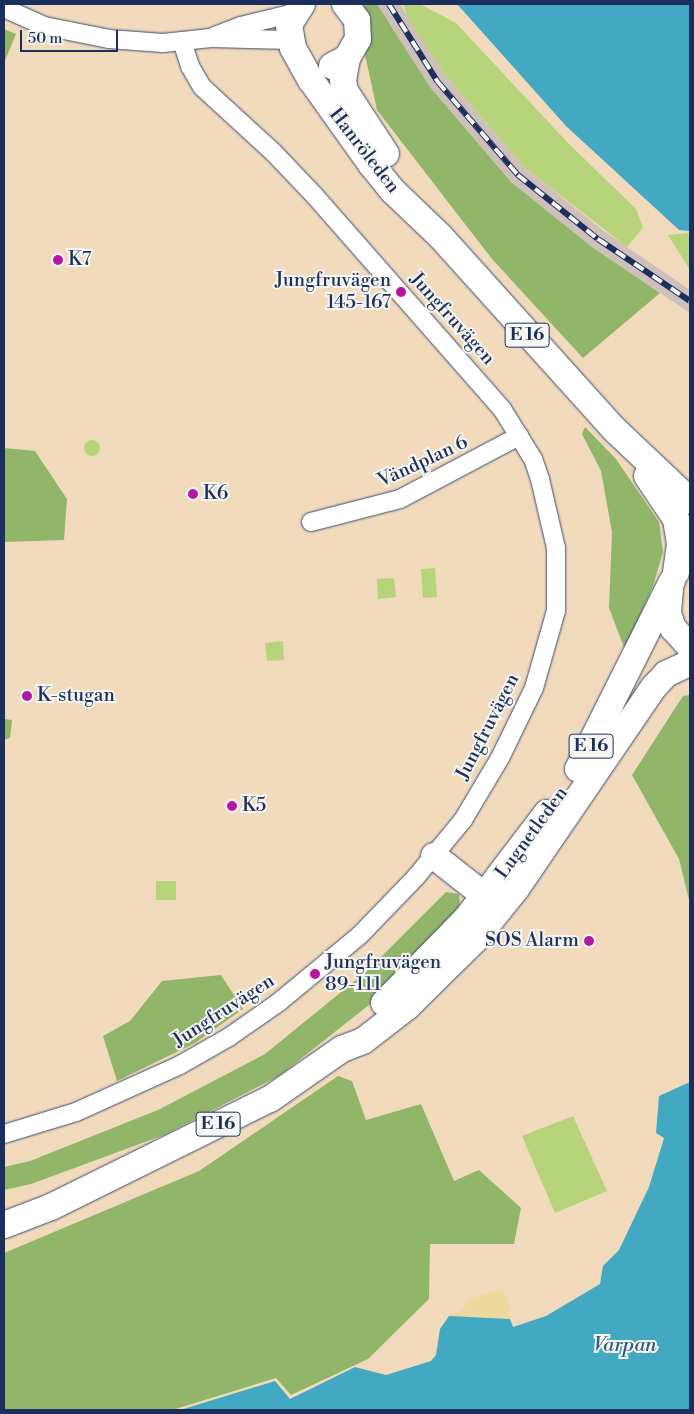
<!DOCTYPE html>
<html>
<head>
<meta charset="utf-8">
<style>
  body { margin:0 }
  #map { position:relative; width:694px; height:1414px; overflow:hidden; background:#f2dbbd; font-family:"Libre Bodoni",serif }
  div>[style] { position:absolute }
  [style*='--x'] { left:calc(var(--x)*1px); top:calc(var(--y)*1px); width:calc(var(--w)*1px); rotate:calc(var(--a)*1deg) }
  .industrial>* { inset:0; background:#d0c0bc }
  .green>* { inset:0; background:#b7d47a }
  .round { border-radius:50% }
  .forest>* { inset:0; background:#91b66a }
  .sand>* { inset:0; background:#eeda9e }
  .water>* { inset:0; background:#43a9c3 }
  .roads { filter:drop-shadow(0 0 1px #3b496c) drop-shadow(0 0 1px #3b496c) }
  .minor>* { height:18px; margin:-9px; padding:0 9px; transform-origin:9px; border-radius:9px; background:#fff }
  .highway>* { height:26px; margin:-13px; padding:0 13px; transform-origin:13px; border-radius:13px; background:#fff }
  .rail>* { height:5.5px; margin-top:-2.75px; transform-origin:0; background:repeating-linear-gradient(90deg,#f6f6f2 0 11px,#1b2f5e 0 22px); box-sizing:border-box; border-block:1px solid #1b2f5e }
  .dots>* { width:14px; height:14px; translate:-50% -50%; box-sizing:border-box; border:2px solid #f6f6f2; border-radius:50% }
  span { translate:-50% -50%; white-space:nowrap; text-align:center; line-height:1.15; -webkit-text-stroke:4px #f6f6f2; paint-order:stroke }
  .shield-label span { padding:1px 4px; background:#f6f6f2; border:1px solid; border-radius:4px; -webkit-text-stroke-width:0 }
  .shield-label { font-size:18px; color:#1b2f5e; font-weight:700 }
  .street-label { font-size:19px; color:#1b2f5e }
  .poi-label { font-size:19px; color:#1b2f5e }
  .left { translate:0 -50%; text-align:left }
  .right { translate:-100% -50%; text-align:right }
  .water-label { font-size:20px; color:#295a81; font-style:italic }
  .frame { position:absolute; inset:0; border:5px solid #1b2f5e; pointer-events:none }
  .scale { position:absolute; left:20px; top:30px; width:98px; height:22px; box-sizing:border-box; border:2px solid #1b2f5e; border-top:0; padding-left:6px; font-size:15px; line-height:18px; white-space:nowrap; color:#1b2f5e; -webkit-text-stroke:4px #f6f6f2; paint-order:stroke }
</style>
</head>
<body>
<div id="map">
  <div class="industrial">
    <i style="clip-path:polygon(377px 4px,400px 4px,446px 76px,525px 168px,604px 231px,690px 290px,690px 313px,592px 247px,511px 182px,430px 87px)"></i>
  </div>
  <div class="green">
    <i style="clip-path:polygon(403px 4px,420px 4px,456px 23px,568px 143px,636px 209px,643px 228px,627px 247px,525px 168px,446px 76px,409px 20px)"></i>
    <i style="clip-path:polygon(690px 233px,690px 270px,668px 235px)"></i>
    <i class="round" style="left:84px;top:440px;width:16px;height:16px"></i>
    <i style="clip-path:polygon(435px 568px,437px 597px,423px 598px,421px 569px)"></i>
    <i style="clip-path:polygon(394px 578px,396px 597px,378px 599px,377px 579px)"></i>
    <i style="clip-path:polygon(283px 641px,284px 660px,267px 661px,265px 643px)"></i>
    <i style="clip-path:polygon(156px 881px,176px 881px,176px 900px,156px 900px)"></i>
    <i style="clip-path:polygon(573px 1116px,607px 1191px,555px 1213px,522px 1136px)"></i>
  </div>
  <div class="forest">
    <i style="clip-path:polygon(364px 4px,377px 4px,430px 87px,511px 182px,592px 247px,660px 293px,583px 358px,492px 259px,377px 110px,364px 50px,368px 24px)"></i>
    <i style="clip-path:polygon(4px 29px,16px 34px,4px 63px)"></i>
    <i style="clip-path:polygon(585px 427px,616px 459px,659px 522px,663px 552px,653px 586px,625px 650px,609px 608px,612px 532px,601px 471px,582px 434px)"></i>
    <i style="clip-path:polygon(4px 448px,35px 451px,67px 499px,64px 540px,4px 542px)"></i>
    <i style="clip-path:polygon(690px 695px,690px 904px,679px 859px,632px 775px,683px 696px)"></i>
    <i style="clip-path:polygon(4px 719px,12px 720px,10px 738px,4px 740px)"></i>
    <i style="clip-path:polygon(446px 892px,459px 894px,460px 907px,388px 990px,279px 1076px,164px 1135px,31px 1184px,4px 1190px,4px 1167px,30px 1161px,158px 1110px,265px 1054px,367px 971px)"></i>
    <i style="clip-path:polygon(221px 975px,243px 1009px,195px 1043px,117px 1081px,103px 1036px,130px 1021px,162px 981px)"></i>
    <i style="clip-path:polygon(338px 1076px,352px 1081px,366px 1120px,421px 1104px,454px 1181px,479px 1170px,521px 1208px,514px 1244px,430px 1244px,429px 1299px,368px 1359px,291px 1395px,276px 1378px,172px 1410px,4px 1410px,4px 1253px,199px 1171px)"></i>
  </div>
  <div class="sand">
    <i style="clip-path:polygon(500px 1289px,508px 1297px,510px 1319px,449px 1316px,465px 1308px,465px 1301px)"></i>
  </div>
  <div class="water">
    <i style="clip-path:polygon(457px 4px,690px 4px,690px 231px,679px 230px,566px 126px)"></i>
    <i style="clip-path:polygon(690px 1082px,690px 1410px,180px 1410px,275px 1381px,290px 1399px,355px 1367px,386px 1375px,431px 1361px,436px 1355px,440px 1329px,449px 1316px,510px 1319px,513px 1327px,546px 1316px,600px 1284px,603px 1266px,619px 1250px,649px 1187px,664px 1138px,656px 1133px,659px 1096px)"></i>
  </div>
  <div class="roads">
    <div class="minor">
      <i style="--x:4;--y:8;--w:44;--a:24.2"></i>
      <i style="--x:44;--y:26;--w:66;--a:11.3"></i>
      <i style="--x:109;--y:39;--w:54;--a:4.2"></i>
      <i style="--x:163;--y:43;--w:48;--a:-5.9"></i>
      <i style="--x:211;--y:38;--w:78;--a:1.5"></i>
      <i style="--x:215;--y:36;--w:28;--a:-21"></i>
      <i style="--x:241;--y:26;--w:55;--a:-13.8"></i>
      <i style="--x:311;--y:522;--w:92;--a:-14.5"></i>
      <i style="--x:400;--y:499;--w:135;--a:-27.9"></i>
      <i style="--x:4;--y:1134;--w:75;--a:-17"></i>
      <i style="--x:76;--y:1112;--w:114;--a:-24.3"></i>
      <i style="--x:180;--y:1065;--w:56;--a:-29.7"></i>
      <i style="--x:229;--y:1037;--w:61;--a:-35"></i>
      <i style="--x:279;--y:1002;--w:105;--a:-39.6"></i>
      <i style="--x:360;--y:935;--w:81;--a:-46"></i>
      <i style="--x:416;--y:877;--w:74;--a:-50.5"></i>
      <i style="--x:463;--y:820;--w:72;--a:-59.2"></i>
      <i style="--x:500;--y:758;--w:78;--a:-64.1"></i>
      <i style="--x:534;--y:688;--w:80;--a:-74.1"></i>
      <i style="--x:556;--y:611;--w:63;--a:-90"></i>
      <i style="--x:556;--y:548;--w:71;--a:-103.1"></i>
      <i style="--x:540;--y:479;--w:21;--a:-109"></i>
      <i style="--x:533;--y:459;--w:59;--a:-121.8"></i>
      <i style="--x:502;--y:409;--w:285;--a:-131.3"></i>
      <i style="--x:314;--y:195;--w:59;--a:-133.6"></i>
      <i style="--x:273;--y:152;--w:96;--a:-137.5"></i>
      <i style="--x:202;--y:87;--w:24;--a:-120"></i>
      <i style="--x:190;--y:66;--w:26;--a:-108"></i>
    </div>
    <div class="highway">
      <i style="--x:302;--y:4;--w:25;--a:122"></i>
      <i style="--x:289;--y:25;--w:23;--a:80"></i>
      <i style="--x:293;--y:48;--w:37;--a:61"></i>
      <i style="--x:311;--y:80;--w:103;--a:54.5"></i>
      <i style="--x:371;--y:164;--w:35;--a:51"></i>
      <i style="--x:393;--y:191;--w:66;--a:43.8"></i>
      <i style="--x:441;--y:237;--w:260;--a:48"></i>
      <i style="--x:615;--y:430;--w:103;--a:43.4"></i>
      <i style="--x:347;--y:58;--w:22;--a:100"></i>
      <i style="--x:343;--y:80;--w:11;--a:80"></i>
      <i style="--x:345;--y:91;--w:75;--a:56.9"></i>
      <i style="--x:332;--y:66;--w:17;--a:-28"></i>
      <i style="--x:347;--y:58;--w:22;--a:-60"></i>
      <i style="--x:358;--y:39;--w:19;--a:-93"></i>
      <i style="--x:357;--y:20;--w:20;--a:-127"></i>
      <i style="--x:647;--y:476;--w:52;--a:56"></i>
      <i style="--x:676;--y:519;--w:25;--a:81"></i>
      <i style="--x:680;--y:544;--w:29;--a:98"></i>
      <i style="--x:670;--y:589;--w:24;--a:95"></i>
      <i style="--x:668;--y:613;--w:16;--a:72"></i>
      <i style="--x:673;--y:628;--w:25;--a:48"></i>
      <i style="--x:578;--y:769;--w:210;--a:-63.4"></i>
      <i style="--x:434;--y:856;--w:83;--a:38.1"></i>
      <i style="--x:384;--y:1003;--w:119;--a:-45.7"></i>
      <i style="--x:467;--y:918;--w:132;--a:-52.7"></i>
      <i style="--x:4;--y:1225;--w:50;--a:-21"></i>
      <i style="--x:51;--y:1207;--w:244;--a:-26.3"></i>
      <i style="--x:270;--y:1099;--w:88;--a:-34.8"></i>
      <i style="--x:342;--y:1049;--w:22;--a:-21"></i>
      <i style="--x:363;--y:1041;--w:56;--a:-37.7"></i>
      <i style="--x:407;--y:1007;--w:94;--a:-44.6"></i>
      <i style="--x:474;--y:941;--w:67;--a:-51.1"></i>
      <i style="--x:516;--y:889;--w:245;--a:-55.7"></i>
      <i style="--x:654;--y:687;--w:18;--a:-47"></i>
      <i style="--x:666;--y:674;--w:26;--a:-25"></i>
    </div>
  </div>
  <div class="rail">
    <i style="--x:389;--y:4;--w:92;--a:57.9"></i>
    <i style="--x:438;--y:82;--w:123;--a:49.3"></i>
    <i style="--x:518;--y:175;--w:102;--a:38.7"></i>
    <i style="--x:598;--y:239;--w:111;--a:34"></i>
  </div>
  <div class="dots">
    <i style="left:58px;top:260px;background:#b5179e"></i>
    <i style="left:401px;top:292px;background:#b5179e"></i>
    <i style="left:193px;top:494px;background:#b5179e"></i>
    <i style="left:27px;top:696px;background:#b5179e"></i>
    <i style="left:232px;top:806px;background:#b5179e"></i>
    <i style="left:589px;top:941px;background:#b5179e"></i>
    <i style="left:315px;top:974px;background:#b5179e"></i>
  </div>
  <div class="shield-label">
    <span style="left:527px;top:335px">E 16</span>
    <span style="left:591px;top:746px">E 16</span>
    <span style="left:218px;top:1124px">E 16</span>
  </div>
  <div class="street-label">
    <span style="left:364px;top:151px;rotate:52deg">Hanröleden</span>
    <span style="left:452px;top:319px;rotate:48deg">Jungfruvägen</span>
    <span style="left:423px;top:462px;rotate:-25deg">Vändplan 6</span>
    <span style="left:488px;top:727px;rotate:-63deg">Jungfruvägen</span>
    <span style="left:532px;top:833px;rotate:-54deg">Lugnetleden</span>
    <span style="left:224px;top:1011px;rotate:-33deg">Jungfruvägen</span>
  </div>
  <div class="poi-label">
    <span class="left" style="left:68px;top:260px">K7</span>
    <span class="right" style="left:391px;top:292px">Jungfruvägen<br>145-167</span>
    <span class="left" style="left:203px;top:494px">K6</span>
    <span class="left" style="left:37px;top:696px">K-stugan</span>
    <span class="left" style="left:242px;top:806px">K5</span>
    <span class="right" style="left:579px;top:941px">SOS Alarm</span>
    <span class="left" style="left:325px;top:974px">Jungfruvägen<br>89-111</span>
  </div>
  <div class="water-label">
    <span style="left:625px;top:1345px">Varpan</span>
  </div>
  <div class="frame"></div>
  <div class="scale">50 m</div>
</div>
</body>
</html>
